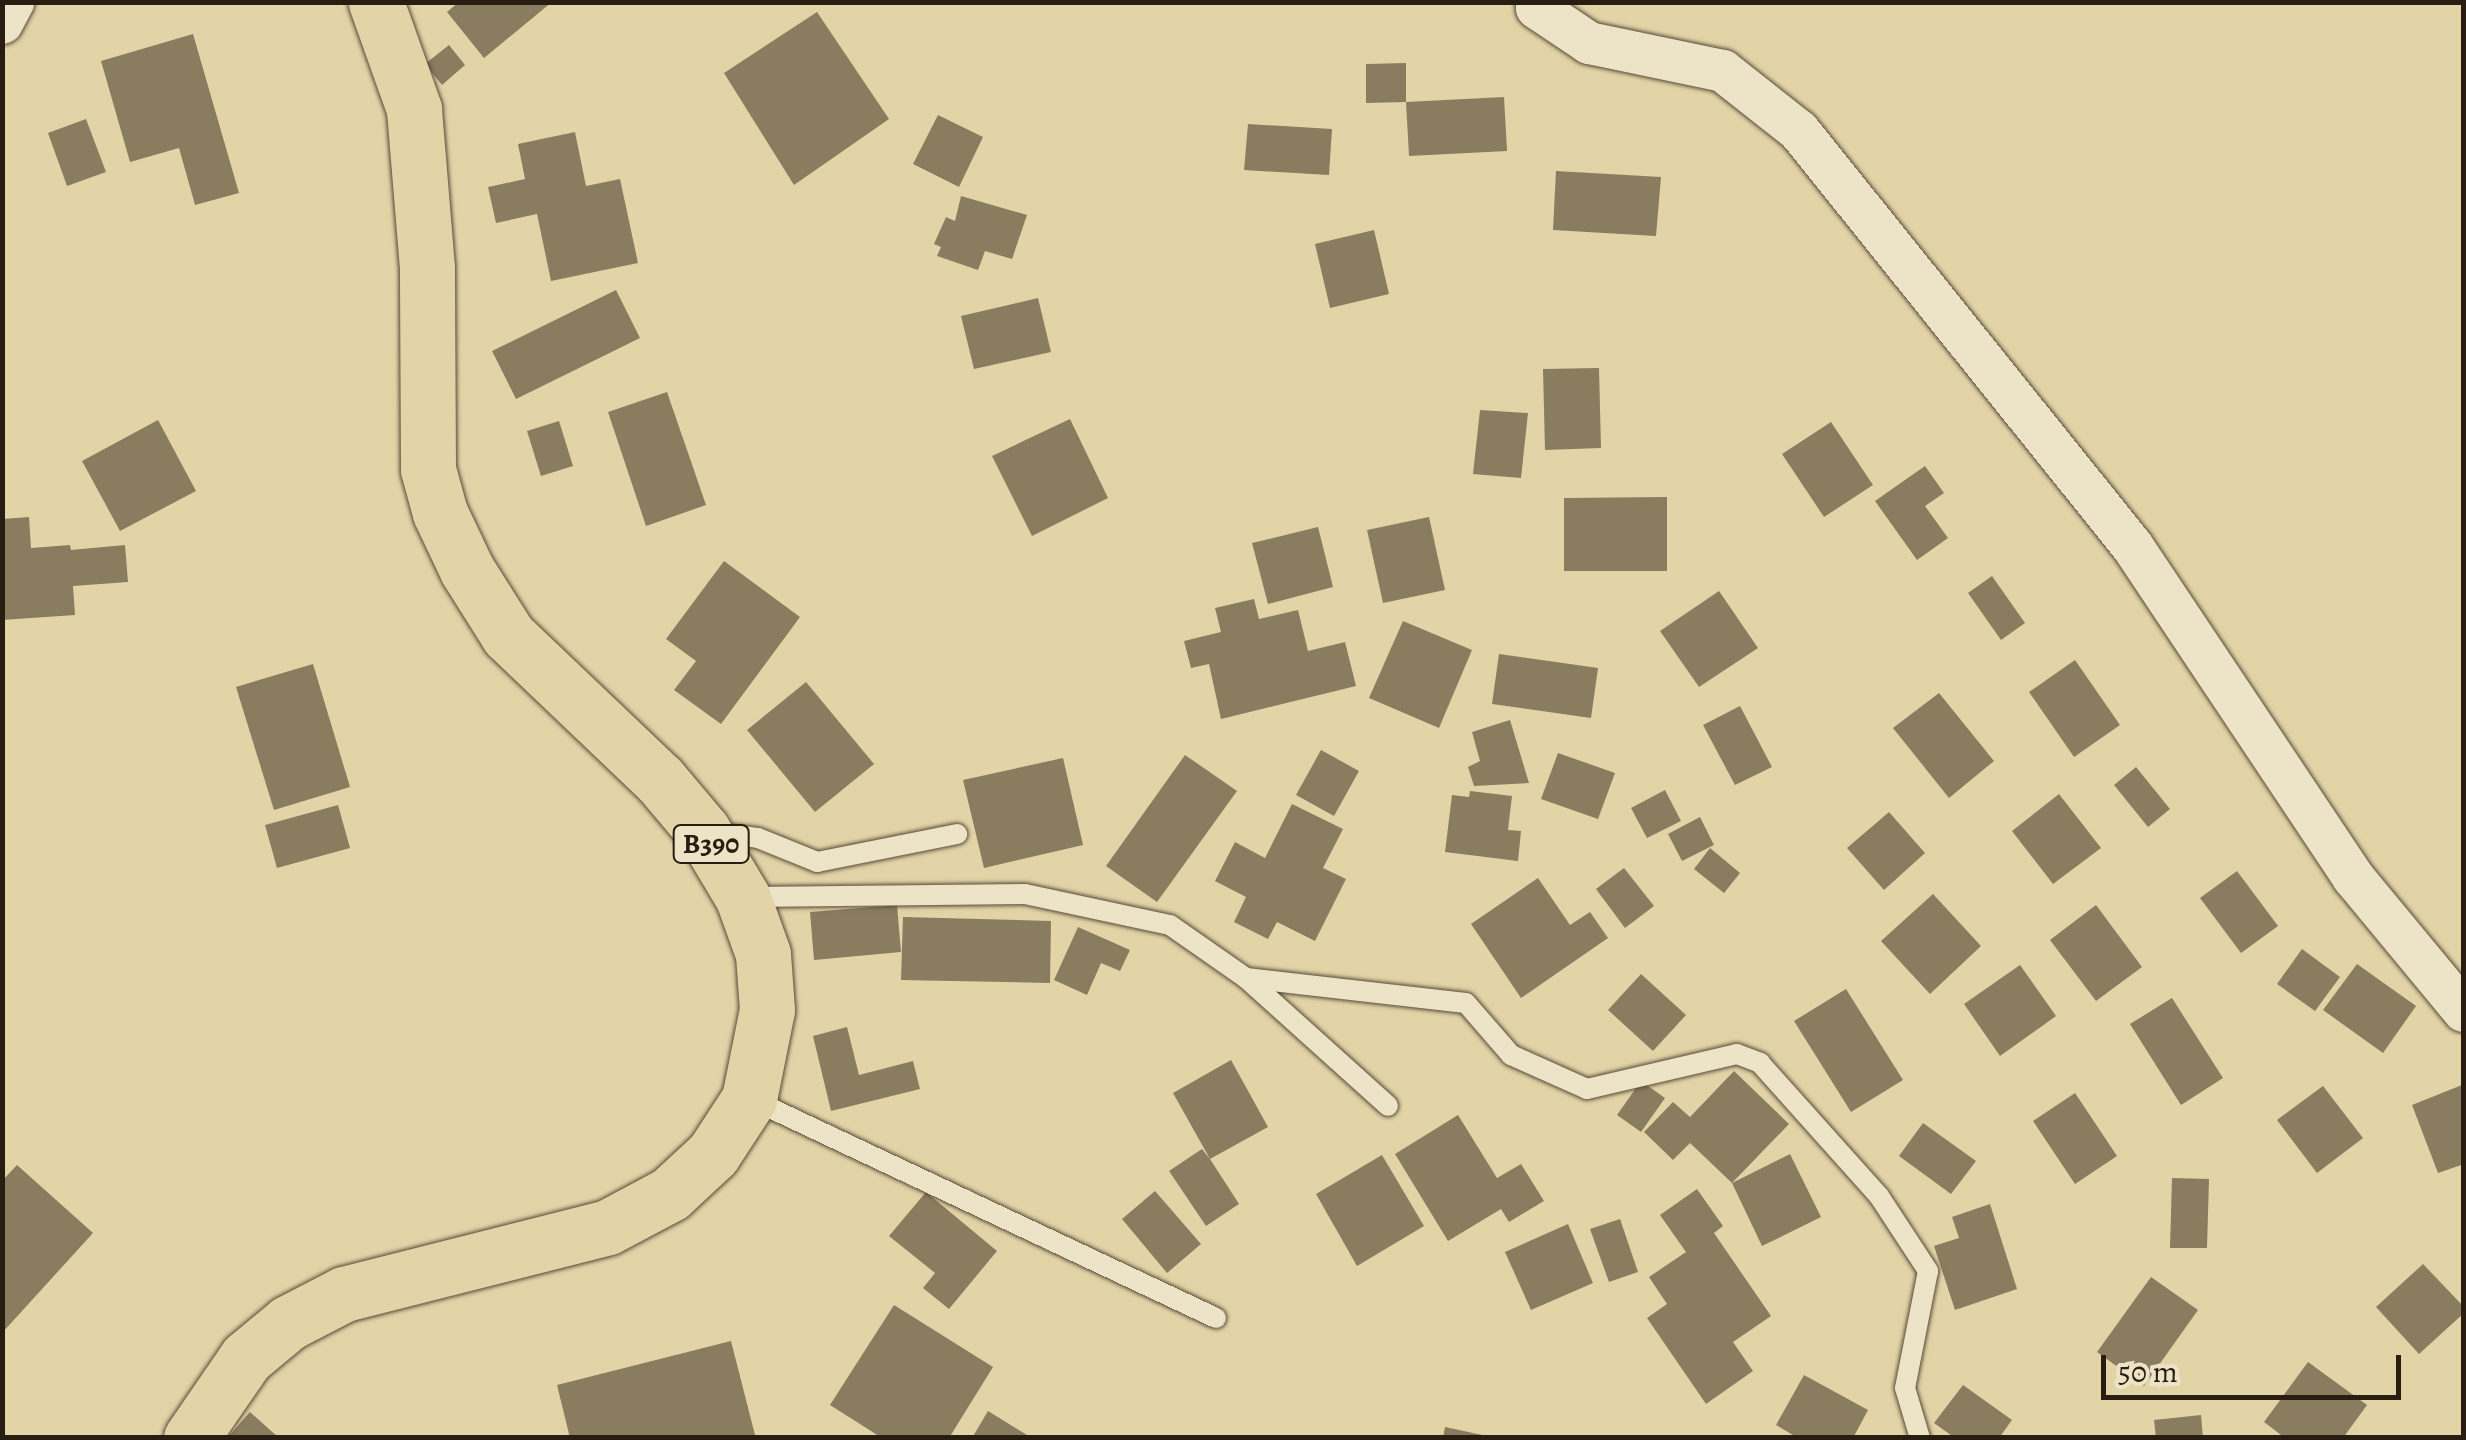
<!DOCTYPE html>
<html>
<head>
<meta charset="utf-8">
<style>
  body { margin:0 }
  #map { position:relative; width:2466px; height:1440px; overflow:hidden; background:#e3d4a8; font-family:Alegreya,serif }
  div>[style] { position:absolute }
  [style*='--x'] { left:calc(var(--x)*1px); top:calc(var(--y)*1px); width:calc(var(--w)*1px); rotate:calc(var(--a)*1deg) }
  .building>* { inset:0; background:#897c5f }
  .roads { filter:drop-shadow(0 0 2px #574b36) drop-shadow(0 0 2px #574b36) }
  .lane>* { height:20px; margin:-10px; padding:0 10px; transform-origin:10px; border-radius:10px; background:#ede3c6 }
  .street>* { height:42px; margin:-21px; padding:0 21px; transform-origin:21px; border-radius:21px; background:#ede3c6 }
  .primary>* { height:55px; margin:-27.5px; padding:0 27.5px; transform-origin:27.5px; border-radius:27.5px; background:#e3d4a8 }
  span { translate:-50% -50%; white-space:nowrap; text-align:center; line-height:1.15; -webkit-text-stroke:8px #ede3c6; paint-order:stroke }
  .shield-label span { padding:2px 8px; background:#ede3c6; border:2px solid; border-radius:8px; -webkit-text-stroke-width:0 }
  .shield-label { font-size:28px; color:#281d10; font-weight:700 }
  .frame { position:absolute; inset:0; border:5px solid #281d10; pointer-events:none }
  .scale { position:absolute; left:2101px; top:1355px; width:300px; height:45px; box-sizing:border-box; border:5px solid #281d10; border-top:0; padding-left:12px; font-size:30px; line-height:35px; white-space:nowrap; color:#281d10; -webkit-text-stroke:8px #ede3c6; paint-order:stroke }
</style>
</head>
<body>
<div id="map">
  <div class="building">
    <i style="clip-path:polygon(459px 2px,552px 2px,484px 58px,447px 12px)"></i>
    <i style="clip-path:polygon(817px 12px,889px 119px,794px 185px,724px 73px)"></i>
    <i style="clip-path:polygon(193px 34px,239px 193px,195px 205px,179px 148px,130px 162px,101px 61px)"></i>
    <i style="clip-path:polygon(449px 45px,465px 65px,442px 85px,425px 64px)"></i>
    <i style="clip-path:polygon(1406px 63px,1406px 102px,1366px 103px,1366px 64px)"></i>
    <i style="clip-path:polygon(1504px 97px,1507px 151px,1409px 156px,1406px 102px)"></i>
    <i style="clip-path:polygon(938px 115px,983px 137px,959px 187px,913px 164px)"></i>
    <i style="clip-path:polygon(86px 119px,106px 172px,67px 186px,48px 133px)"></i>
    <i style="clip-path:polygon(1248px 124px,1332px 129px,1329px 175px,1244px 170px)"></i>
    <i style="clip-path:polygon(575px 132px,586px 186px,620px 179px,638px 263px,551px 281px,537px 214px,496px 223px,488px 187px,525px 179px,518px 144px)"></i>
    <i style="clip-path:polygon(1556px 171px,1661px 177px,1656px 236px,1553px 230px)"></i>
    <i style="clip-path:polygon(961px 196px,1027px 215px,1012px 259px,985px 251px,978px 270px,937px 256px,941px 247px,934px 244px,946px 217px,955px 221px)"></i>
    <i style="clip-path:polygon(1374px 230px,1389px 294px,1330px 308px,1315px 244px)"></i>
    <i style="clip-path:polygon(616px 290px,640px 338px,516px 399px,492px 351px)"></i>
    <i style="clip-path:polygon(1038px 298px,1051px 352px,974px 369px,961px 316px)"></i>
    <i style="clip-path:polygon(1599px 368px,1601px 448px,1545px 450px,1543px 369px)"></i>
    <i style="clip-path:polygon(667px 392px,706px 505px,646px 526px,608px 412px)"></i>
    <i style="clip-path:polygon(1480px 410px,1528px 413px,1521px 478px,1473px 474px)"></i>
    <i style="clip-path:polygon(1070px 419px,1108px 498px,1032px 536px,992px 456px)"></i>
    <i style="clip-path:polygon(158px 420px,196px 491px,120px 531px,82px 461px)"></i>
    <i style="clip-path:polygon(559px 421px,573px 466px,541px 476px,527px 431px)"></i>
    <i style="clip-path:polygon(1831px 422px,1873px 485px,1824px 517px,1782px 454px)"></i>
    <i style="clip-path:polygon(1925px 466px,1944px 493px,1925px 506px,1948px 538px,1917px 560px,1875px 501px)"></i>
    <i style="clip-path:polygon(1667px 497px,1667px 571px,1564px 571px,1564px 498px)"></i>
    <i style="clip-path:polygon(29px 517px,31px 548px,70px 545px,71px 550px,125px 545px,128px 582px,73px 586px,75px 615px,2px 620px,2px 519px)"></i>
    <i style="clip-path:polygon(1429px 517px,1445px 590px,1383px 603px,1367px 530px)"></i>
    <i style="clip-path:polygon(1318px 527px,1333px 587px,1268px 604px,1252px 543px)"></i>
    <i style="clip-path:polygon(724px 561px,800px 617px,721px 724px,674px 690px,696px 661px,666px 639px)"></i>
    <i style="clip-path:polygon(1992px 576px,2025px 623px,2001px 640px,1968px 593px)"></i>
    <i style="clip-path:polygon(1719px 591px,1758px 648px,1699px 687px,1660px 631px)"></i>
    <i style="clip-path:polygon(1254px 599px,1259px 619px,1298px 610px,1308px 651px,1345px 642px,1356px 686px,1221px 719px,1209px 664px,1191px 668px,1184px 641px,1221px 632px,1215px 608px)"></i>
    <i style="clip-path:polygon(1403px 621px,1472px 650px,1439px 728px,1369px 698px)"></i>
    <i style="clip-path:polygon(1499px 654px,1598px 668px,1591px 718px,1492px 704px)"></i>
    <i style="clip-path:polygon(2075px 660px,2120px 725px,2074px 757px,2029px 692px)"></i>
    <i style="clip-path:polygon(313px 664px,350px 787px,274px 810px,236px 687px)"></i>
    <i style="clip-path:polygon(806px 682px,874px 764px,815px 812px,747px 730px)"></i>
    <i style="clip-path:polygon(1939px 693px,1994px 761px,1949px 798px,1893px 728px)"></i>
    <i style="clip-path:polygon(1740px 706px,1772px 767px,1735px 785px,1703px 725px)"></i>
    <i style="clip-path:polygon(1510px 720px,1529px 783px,1474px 786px,1468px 767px,1480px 761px,1472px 732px)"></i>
    <i style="clip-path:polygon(1321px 750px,1359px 771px,1334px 816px,1296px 795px)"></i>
    <i style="clip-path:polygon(1558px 753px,1615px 773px,1598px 819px,1541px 799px)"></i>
    <i style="clip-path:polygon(1185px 755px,1237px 791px,1157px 902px,1106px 866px)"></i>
    <i style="clip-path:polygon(1063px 758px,1083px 845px,984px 868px,963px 780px)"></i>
    <i style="clip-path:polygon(2136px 767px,2170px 809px,2148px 827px,2114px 785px)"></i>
    <i style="clip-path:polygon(1665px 790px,1681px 821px,1647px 838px,1631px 808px)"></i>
    <i style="clip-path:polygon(1470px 791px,1512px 796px,1508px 830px,1521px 831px,1518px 861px,1445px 852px,1452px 795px,1469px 797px)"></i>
    <i style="clip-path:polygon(2059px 794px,2101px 848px,2053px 884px,2012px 831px)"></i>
    <i style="clip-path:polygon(1292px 804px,1343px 829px,1323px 868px,1346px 879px,1315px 941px,1277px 922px,1268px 939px,1234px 922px,1246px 897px,1215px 881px,1235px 842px,1265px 858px)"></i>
    <i style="clip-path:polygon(338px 805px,350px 848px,277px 868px,265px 825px)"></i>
    <i style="clip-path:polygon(1889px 812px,1925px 853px,1884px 890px,1847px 848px)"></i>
    <i style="clip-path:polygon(1700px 817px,1714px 845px,1682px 861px,1668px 834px)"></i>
    <i style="clip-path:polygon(1710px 848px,1740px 873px,1724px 893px,1694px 869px)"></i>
    <i style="clip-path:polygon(1624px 868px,1654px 906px,1625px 928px,1596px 889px)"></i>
    <i style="clip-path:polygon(2237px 871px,2278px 926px,2241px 953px,2200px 898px)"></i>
    <i style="clip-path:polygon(1538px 878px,1570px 925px,1590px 912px,1608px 938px,1521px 998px,1471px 924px)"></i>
    <i style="clip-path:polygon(1933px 894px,1981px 946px,1930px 994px,1881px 941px)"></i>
    <i style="clip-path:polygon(897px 905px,901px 952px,814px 960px,810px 912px)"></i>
    <i style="clip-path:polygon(2096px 905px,2142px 967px,2096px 1001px,2050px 940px)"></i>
    <i style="clip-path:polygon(903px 917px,1051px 921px,1050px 983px,901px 980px)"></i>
    <i style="clip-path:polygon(1078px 927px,1130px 950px,1120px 971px,1101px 963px,1087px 995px,1054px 980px)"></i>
    <i style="clip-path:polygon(2302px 949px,2340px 977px,2315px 1011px,2277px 984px)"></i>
    <i style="clip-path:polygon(2357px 964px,2416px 1006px,2383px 1053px,2323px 1010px)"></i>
    <i style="clip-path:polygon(2020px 965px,2056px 1016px,2000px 1056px,1964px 1004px)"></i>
    <i style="clip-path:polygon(1641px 974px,1686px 1015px,1653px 1051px,1608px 1010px)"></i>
    <i style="clip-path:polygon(1846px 989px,1903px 1080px,1851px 1112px,1794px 1021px)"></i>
    <i style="clip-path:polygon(2172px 998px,2223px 1078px,2181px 1105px,2130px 1024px)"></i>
    <i style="clip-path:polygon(847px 1027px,859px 1075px,913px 1061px,920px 1089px,831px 1111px,813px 1036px)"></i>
    <i style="clip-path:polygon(1231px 1060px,1268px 1127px,1210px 1159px,1239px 1204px,1206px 1226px,1169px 1171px,1202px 1149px,1210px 1159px,1173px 1093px)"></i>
    <i style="clip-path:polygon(1734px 1071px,1789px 1124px,1732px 1183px,1690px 1143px,1673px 1160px,1644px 1132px,1673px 1102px,1690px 1117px)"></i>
    <i style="clip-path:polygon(1641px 1081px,1665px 1098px,1641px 1132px,1617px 1115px)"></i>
    <i style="clip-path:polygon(2462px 1085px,2464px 1164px,2438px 1173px,2412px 1105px)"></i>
    <i style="clip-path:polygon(2323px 1086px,2363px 1138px,2317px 1173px,2277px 1120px)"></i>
    <i style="clip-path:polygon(2075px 1093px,2117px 1156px,2075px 1184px,2033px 1121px)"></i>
    <i style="clip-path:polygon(1458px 1115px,1497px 1178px,1521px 1164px,1544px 1201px,1509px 1222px,1501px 1209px,1448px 1241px,1395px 1154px)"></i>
    <i style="clip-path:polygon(1923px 1123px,1976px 1161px,1951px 1194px,1899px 1156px)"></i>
    <i style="clip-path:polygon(1790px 1154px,1821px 1217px,1762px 1246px,1732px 1183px)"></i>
    <i style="clip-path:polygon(1382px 1155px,1424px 1226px,1357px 1266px,1316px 1194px)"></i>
    <i style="clip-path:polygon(17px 1165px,93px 1233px,2px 1333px,2px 1181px)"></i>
    <i style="clip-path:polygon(2172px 1178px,2209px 1179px,2207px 1248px,2170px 1248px)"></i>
    <i style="clip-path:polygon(1697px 1189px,1723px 1226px,1714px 1233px,1771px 1316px,1733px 1342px,1753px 1371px,1706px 1404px,1647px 1318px,1667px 1304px,1649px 1277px,1686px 1252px,1660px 1215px)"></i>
    <i style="clip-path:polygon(1155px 1191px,1201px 1244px,1167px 1273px,1122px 1219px)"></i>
    <i style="clip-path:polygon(926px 1192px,997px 1251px,949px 1309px,923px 1288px,935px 1273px,889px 1236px)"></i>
    <i style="clip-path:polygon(1990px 1204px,2017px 1289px,1955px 1310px,1934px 1246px,1959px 1238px,1952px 1217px)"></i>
    <i style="clip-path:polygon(1620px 1219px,1638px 1272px,1609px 1282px,1590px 1229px)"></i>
    <i style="clip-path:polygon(1568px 1224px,1593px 1283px,1531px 1310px,1505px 1252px)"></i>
    <i style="clip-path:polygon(2423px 1264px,2464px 1307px,2464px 1313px,2419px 1354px,2376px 1307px)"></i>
    <i style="clip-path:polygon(2151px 1277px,2198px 1310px,2144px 1386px,2097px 1352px)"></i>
    <i style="clip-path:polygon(894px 1305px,993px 1367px,949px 1438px,882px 1438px,830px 1405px)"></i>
    <i style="clip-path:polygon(731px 1341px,755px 1435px,570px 1438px,557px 1385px)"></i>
    <i style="clip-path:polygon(2308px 1362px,2367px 1405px,2343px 1438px,2285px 1438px,2264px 1422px)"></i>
    <i style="clip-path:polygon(1804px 1375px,1868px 1410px,1853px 1438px,1798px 1438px,1776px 1425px)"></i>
    <i style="clip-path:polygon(1963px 1385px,2012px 1420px,1999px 1438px,1955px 1438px,1934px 1423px)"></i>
    <i style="clip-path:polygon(988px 1411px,1032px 1438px,972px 1438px)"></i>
    <i style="clip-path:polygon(250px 1412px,279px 1438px,227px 1438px)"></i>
    <i style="clip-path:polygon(2201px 1415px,2203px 1438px,2156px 1438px,2154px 1420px)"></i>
    <i style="clip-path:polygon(1445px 1427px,1487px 1436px,1487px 1438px,1443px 1438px)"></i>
  </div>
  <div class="roads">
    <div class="lane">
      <i style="--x:710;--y:832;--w:48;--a:7.1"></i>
      <i style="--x:758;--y:838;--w:64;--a:22.1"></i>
      <i style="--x:817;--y:862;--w:143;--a:-11.3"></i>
      <i style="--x:749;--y:897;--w:276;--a:-0.6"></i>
      <i style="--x:1025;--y:894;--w:148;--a:12.1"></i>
      <i style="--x:1170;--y:925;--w:93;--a:34.9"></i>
      <i style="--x:1246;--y:978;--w:191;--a:42"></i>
      <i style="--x:1246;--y:978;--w:221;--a:6.5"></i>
      <i style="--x:1466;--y:1003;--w:69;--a:49.1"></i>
      <i style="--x:1511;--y:1055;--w:83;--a:24.1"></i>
      <i style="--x:1587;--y:1089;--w:154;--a:-13.1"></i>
      <i style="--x:1737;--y:1054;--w:25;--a:21"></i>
      <i style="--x:1760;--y:1063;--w:178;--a:48.2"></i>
      <i style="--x:1879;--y:1196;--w:90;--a:56.8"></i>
      <i style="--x:1928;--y:1271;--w:119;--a:101.1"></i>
      <i style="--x:1905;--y:1388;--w:52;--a:73.3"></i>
      <i style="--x:751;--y:1099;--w:514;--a:25.22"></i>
    </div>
    <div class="street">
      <i style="--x:1537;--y:2;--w:6;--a:90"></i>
      <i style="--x:1537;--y:8;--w:63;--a:33.9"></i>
      <i style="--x:1589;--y:43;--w:137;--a:11.8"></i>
      <i style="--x:1723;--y:71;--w:97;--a:38.3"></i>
      <i style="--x:1799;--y:131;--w:533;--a:51.24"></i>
      <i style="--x:2133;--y:547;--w:397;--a:56.3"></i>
      <i style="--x:2353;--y:877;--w:174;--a:50.4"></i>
      <i style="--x:2;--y:23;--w:24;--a:-62"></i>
    </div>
    <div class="primary">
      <i style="--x:191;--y:1438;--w:97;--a:-55.5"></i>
      <i style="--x:246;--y:1358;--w:55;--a:-39.8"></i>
      <i style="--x:288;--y:1323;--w:63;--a:-27.4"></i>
      <i style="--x:344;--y:1294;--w:272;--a:-14.2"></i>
      <i style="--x:608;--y:1227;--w:70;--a:-28"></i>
      <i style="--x:670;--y:1194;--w:59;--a:-42.9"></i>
      <i style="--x:713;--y:1154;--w:66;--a:-56.8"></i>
      <i style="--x:749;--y:1099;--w:91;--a:-78.6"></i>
      <i style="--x:767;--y:1010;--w:56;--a:-94.1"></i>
      <i style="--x:763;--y:954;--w:59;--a:-109.7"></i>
      <i style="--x:743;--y:898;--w:78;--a:-120.8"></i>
      <i style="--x:703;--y:831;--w:67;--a:-130.1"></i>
      <i style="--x:660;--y:780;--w:210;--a:-136.4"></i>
      <i style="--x:508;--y:635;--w:77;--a:-122.2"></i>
      <i style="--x:467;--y:570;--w:63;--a:-115.3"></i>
      <i style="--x:440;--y:513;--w:46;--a:-105.3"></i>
      <i style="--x:428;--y:469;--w:201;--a:-90.3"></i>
      <i style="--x:427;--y:268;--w:160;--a:-94.7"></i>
      <i style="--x:414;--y:109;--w:114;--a:-109.6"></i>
    </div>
  </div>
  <div class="shield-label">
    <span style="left:711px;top:844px">B390</span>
  </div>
  <div class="frame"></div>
  <div class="scale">50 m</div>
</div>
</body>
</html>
